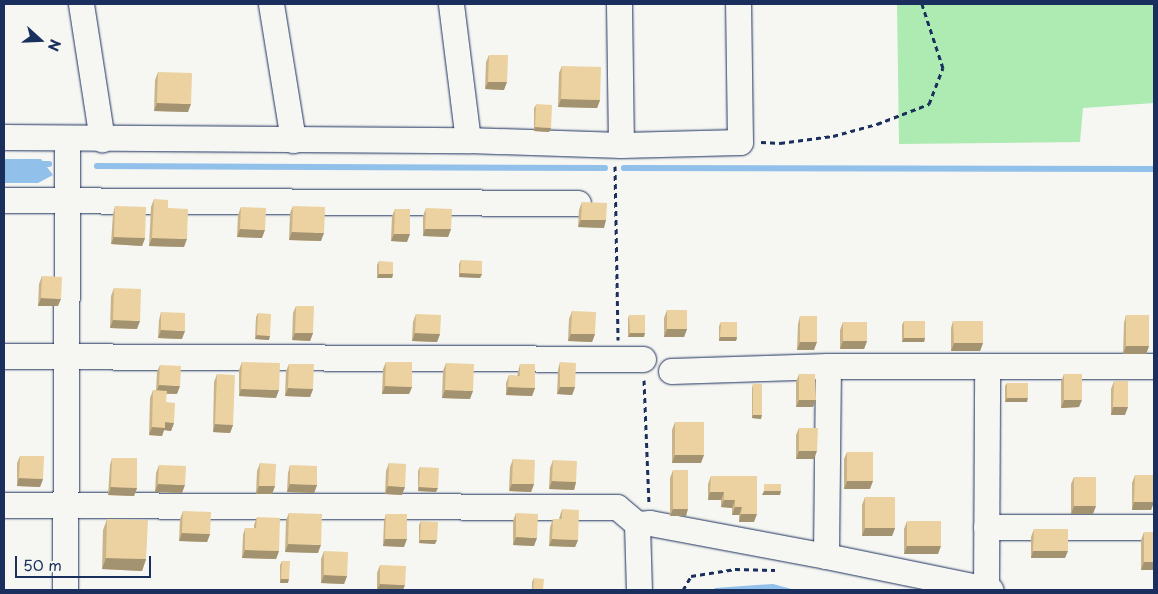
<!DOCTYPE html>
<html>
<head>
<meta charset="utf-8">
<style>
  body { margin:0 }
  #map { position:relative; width:1158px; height:594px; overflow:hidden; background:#f6f6f2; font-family:"Playpen Sans",sans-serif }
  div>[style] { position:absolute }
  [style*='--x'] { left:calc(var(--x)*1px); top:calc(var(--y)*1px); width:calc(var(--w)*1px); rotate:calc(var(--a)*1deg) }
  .green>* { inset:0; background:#adebb2 }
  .water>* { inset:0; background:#91c0eb }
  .stream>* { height:5.5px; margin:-2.75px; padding:0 2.75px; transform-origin:2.75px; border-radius:2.75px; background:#91c0eb }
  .path>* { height:3px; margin-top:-1.5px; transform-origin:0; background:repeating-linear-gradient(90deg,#1b2f5e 0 5px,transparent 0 9px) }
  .roads { filter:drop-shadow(0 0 1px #1b2f5e) drop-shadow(0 0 1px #1b2f5e) }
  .minor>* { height:25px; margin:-12.5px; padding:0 12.5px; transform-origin:12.5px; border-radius:12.5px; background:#f6f6f2 }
  .wall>* { inset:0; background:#cab58a }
  .shaded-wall>* { inset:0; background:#a49370 }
  .building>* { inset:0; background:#ebd2a0 }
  span { translate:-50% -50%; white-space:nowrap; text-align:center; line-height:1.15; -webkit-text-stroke:4px #f6f6f2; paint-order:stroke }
  .frame { position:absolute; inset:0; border:5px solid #1b2f5e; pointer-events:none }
  .north { position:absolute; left:15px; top:15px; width:50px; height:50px; -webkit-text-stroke:4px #f6f6f2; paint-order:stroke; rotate:110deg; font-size:14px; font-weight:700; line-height:20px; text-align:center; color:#1b2f5e }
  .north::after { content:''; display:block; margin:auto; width:18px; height:22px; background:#1b2f5e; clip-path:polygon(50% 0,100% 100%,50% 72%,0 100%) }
  .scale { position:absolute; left:15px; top:556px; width:136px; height:22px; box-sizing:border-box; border:2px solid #1b2f5e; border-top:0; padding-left:6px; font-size:15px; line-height:18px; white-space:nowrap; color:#1b2f5e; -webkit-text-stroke:4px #f6f6f2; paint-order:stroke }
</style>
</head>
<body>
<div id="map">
  <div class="green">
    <i style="clip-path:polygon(897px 4px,1154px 4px,1154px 103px,1083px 108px,1080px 142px,899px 144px)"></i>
  </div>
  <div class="water">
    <i style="clip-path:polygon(4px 159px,41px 159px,53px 175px,38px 183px,4px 183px)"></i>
    <i style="clip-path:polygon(773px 584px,795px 590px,714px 590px,715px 588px)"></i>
  </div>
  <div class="stream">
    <i style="--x:38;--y:164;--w:11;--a:0"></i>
    <i style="--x:97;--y:166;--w:508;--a:0.23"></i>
    <i style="--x:624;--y:168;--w:530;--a:0.11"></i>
  </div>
  <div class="path">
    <i style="--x:761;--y:142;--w:19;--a:3"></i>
    <i style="--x:780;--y:143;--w:53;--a:-7.5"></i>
    <i style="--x:833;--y:136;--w:46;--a:-15.3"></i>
    <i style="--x:877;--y:124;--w:56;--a:-21"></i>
    <i style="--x:929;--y:104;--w:39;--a:-69"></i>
    <i style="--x:943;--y:68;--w:67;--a:-108.2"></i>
    <i style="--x:615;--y:166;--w:174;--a:89"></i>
    <i style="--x:644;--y:380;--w:124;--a:87.7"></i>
    <i style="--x:683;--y:590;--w:16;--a:-60"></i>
    <i style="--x:691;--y:576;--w:45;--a:-9"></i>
    <i style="--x:735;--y:569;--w:40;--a:1.4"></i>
  </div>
  <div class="roads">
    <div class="minor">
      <i style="--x:81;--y:4;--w:137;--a:81.2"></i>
      <i style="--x:271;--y:4;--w:138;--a:80.8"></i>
      <i style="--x:451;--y:4;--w:137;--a:82.9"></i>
      <i style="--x:619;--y:4;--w:141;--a:89.2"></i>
      <i style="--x:4;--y:137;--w:464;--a:0.4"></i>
      <i style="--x:468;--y:140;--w:153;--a:1.9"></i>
      <i style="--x:621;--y:145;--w:119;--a:-1.4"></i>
      <i style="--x:740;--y:142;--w:138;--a:-90.8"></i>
      <i style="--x:4;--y:200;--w:574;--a:0.3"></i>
      <i style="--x:4;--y:356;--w:639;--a:0.27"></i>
      <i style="--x:671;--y:371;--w:157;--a:-1.8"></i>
      <i style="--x:828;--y:366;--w:326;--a:0"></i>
      <i style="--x:4;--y:505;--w:613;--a:0.19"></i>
      <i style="--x:617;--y:507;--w:26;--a:40"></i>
      <i style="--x:637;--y:524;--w:13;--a:-4"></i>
      <i style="--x:650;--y:523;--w:179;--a:10.6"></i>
      <i style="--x:826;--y:556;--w:168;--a:11.6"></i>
      <i style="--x:637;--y:524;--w:66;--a:88.3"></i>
      <i style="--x:986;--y:527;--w:168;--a:0"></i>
      <i style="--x:826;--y:556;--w:190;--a:-89.4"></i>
      <i style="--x:65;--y:590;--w:451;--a:-89.7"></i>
      <i style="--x:986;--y:590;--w:224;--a:-89.7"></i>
    </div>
  </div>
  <div class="wall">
    <i style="clip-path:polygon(489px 55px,504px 90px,485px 89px,486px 62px)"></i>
    <i style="clip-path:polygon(562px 66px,600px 100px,597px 108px,558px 107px,559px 73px)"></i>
    <i style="clip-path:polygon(158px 72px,188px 112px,154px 111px,155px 80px)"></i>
    <i style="clip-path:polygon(536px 105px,551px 128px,549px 132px,534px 131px,534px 108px)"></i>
    <i style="clip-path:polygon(154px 199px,184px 247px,149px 246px,151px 207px)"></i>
    <i style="clip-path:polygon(582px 202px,604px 228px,578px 227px,579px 210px)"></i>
    <i style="clip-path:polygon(115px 206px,145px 238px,142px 246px,111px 244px,113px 214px)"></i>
    <i style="clip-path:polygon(293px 206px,321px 241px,289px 240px,290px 213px)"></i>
    <i style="clip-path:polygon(241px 207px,262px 238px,237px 237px,238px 215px)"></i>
    <i style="clip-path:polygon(426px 208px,451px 229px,448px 237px,423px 236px,423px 216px)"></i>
    <i style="clip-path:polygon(395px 209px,407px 242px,391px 241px,392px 216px)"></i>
    <i style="clip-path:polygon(461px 260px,482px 274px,480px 278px,459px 277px,459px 264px)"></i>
    <i style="clip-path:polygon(379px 261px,393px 274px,392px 278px,377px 278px,377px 265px)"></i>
    <i style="clip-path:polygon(42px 276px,58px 306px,38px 306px,39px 284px)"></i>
    <i style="clip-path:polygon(114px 288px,137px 329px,110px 328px,111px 296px)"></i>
    <i style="clip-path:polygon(296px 306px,313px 333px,310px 341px,292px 340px,293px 313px)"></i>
    <i style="clip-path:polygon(667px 310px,687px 329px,684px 337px,664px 337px,664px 318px)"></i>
    <i style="clip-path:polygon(572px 311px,595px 334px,592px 342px,568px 341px,569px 319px)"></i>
    <i style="clip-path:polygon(161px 312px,182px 339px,158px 338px,159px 320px)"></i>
    <i style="clip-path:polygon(258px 313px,269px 340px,255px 339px,256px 317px)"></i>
    <i style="clip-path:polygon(416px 314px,440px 334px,437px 342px,412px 341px,413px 322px)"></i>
    <i style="clip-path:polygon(629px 315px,644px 337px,628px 337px,628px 319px)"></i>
    <i style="clip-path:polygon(1126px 315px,1149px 346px,1146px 354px,1123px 354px,1124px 323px)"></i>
    <i style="clip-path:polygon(800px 316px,814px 350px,797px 350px,798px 324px)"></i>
    <i style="clip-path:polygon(904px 321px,925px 338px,924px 342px,902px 342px,902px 325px)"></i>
    <i style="clip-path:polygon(953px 321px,983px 343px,980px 351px,951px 351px,951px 328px)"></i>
    <i style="clip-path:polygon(721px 322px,737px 337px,736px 341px,719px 341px,719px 326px)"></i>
    <i style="clip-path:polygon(843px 322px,867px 341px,864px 349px,840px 349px,840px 330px)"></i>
    <i style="clip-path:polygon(242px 362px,276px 398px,239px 396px,239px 370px)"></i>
    <i style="clip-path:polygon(386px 362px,412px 387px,409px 394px,382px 394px,383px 369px)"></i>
    <i style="clip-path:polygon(560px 362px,575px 387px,572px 395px,557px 394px,558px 370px)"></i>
    <i style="clip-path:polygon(446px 363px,470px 399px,442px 398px,443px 371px)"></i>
    <i style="clip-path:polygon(289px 364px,313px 389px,310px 397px,285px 396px,286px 371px)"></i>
    <i style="clip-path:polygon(520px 364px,535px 388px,532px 396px,506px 395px,506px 383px,509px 375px,517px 376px)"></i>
    <i style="clip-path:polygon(160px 365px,177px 394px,166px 394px,166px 402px,174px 423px,171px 431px,164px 430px,162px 436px,149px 435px,150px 398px,153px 390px,156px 390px,157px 372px)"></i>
    <i style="clip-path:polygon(217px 374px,233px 425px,230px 433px,213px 432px,214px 382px)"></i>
    <i style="clip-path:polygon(799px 374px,813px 407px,796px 407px,796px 382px)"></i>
    <i style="clip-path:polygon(1064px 374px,1079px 407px,1061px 408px,1061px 382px)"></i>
    <i style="clip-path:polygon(1114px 381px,1125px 415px,1111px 415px,1111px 389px)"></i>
    <i style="clip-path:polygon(1007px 383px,1027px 402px,1005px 402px,1005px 386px)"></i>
    <i style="clip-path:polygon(753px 384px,761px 419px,752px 418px,752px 388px)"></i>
    <i style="clip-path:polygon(675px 422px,701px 463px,672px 463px,672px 430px)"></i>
    <i style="clip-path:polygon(799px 428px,814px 459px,796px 459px,796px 435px)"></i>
    <i style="clip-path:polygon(847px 452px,870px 489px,844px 489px,844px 459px)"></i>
    <i style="clip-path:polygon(20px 456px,43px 479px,40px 487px,17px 486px,17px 463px)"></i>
    <i style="clip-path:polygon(112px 458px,137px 488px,134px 496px,108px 495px,110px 465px)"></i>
    <i style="clip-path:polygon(513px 459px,534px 484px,531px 492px,509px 491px,510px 467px)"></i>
    <i style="clip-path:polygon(553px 460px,576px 482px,574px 490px,549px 489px,550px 468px)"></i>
    <i style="clip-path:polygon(260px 463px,275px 486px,272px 494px,256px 494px,257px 471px)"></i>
    <i style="clip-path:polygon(389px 463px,402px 495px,385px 494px,386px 471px)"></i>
    <i style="clip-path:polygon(159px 465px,182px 493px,155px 492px,156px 473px)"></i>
    <i style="clip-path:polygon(290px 465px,317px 485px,314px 493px,287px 492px,288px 473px)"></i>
    <i style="clip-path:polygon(420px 467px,436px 492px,418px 491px,418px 471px)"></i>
    <i style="clip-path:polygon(673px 470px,686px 516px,670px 516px,670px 478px)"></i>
    <i style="clip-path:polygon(1135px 475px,1154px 502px,1151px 510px,1132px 510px,1132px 483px)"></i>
    <i style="clip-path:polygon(711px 476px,757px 476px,754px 522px,739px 522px,739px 515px,732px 515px,732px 508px,721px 507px,721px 500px,708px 500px,708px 484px)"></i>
    <i style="clip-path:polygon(1074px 477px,1093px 514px,1071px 514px,1071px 484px)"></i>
    <i style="clip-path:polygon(865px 497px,895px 528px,892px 536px,862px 536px,862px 505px)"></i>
    <i style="clip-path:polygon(562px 509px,578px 540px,575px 547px,549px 546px,550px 527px,553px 519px,559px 519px)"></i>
    <i style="clip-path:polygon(183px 511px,210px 534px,207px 542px,179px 541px,180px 519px)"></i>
    <i style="clip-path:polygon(289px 513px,318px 553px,285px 552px,286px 520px)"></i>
    <i style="clip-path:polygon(516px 513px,534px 546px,513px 545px,513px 521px)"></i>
    <i style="clip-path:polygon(386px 514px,404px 547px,383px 546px,384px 521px)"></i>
    <i style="clip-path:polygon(257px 517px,279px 551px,276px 559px,242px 558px,243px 535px,245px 528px,254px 528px,254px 525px)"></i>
    <i style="clip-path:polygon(107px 519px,146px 559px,142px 571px,102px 569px,103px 530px)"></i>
    <i style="clip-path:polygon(421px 521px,435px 544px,419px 543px,419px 525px)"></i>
    <i style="clip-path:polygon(907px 521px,938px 554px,904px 554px,904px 529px)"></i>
    <i style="clip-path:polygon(1034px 529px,1065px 558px,1031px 558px,1031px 537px)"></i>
    <i style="clip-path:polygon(1144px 532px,1154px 532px,1154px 570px,1141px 570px,1141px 540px)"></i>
    <i style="clip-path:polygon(324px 551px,347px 576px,344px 584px,321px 583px,321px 559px)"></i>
    <i style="clip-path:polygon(282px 561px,288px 583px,280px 583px,280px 565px)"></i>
    <i style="clip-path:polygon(380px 565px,403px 590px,377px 590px,377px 573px)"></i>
    <i style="clip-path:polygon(534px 578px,543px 590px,532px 590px,532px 582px)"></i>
  </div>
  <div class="shaded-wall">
    <i style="clip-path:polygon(488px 82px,507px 82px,504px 90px,485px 89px)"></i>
    <i style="clip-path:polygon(561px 99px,600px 100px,597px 108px,558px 107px)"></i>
    <i style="clip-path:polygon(157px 103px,191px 104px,188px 112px,154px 111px)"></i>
    <i style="clip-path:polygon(535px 127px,551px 128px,549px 132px,534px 131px)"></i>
    <i style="clip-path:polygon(581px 220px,606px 220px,604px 228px,578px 227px)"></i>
    <i style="clip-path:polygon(240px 229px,265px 230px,262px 238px,237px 237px)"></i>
    <i style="clip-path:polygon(425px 229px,451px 229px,448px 237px,423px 236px)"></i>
    <i style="clip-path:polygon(292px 232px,324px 233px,321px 241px,289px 240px)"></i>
    <i style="clip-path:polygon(394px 234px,410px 234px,407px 242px,391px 241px)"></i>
    <i style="clip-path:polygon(114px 237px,145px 238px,142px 246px,111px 244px)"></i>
    <i style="clip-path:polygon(152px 238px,187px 239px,184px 247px,149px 246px)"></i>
    <i style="clip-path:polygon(460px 273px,482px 274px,480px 278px,459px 277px)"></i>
    <i style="clip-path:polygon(379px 274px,393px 274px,392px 278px,377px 278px)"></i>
    <i style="clip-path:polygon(41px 298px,61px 299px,58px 306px,38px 306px)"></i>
    <i style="clip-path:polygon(113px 320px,140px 321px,137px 329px,110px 328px)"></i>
    <i style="clip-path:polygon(667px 329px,687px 329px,684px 337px,664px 337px)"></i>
    <i style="clip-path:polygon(161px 330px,185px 331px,182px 339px,158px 338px)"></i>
    <i style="clip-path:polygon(295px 333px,313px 333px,310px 341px,292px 340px)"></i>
    <i style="clip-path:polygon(415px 333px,440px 334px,437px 342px,412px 341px)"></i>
    <i style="clip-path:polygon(630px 333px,645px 333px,644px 337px,628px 337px)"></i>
    <i style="clip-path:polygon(571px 334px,595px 334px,592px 342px,568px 341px)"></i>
    <i style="clip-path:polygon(257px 335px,270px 336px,269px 340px,255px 339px)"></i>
    <i style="clip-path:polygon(720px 337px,737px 337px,736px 341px,719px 341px)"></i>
    <i style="clip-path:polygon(904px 338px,925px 338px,924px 342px,902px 342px)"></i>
    <i style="clip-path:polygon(843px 341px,867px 341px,864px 349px,840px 349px)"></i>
    <i style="clip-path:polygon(800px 342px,817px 342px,814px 350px,797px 350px)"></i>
    <i style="clip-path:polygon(954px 343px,983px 343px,980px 351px,951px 351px)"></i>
    <i style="clip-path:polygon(1126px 346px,1149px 346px,1146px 354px,1123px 354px)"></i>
    <i style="clip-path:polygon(159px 385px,180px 386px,177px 394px,156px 393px)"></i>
    <i style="clip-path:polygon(385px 386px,412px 387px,409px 394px,382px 394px)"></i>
    <i style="clip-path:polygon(508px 387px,535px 388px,532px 396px,506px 395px)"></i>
    <i style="clip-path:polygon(560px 387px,575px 387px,572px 395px,557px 394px)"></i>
    <i style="clip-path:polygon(288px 388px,313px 389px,310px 397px,285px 396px)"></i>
    <i style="clip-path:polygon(241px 389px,279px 390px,276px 398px,239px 396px)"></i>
    <i style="clip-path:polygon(445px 390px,473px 391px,470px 399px,442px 398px)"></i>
    <i style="clip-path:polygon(1007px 398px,1028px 398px,1027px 402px,1005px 402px)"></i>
    <i style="clip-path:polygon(799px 400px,816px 400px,813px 407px,796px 407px)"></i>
    <i style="clip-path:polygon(1064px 400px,1082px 400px,1079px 407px,1061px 408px)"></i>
    <i style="clip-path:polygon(1113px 407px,1128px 407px,1125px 415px,1111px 415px)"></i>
    <i style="clip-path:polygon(753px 415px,762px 415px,761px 419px,752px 418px)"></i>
    <i style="clip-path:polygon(165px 422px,174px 423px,171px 431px,164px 430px,162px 436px,149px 435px,152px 427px)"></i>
    <i style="clip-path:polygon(215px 424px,233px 425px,230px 433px,213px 432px)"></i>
    <i style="clip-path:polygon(799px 451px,817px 451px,814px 459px,796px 459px)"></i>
    <i style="clip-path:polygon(675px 455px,704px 455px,701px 463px,672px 463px)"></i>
    <i style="clip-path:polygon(19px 478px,43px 479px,40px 487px,17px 486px)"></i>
    <i style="clip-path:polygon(552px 481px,576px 482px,574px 490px,549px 489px)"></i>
    <i style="clip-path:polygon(847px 481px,873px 481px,870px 489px,844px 489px)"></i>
    <i style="clip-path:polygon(158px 484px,185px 485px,182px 493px,155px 492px)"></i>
    <i style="clip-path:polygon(290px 484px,317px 485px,314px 493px,287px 492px)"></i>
    <i style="clip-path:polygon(512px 484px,534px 484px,531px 492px,509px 491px)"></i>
    <i style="clip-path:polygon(259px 486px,275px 486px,272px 494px,256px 494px)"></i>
    <i style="clip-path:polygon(388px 486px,405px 487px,402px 495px,385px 494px)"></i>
    <i style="clip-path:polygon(111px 487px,137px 488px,134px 496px,108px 495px)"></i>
    <i style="clip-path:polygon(419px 487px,438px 488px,436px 492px,418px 491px)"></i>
    <i style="clip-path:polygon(764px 491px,781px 491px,780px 495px,762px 495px)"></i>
    <i style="clip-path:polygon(710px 492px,724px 492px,721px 500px,708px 500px)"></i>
    <i style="clip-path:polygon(724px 500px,735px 500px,732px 508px,721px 507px)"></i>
    <i style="clip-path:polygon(1134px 502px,1154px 502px,1151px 510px,1132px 510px)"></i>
    <i style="clip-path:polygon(1074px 506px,1096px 506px,1093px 514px,1071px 514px)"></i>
    <i style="clip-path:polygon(735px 507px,742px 507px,739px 515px,732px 515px)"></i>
    <i style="clip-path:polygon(673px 509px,688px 509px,686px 516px,670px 516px)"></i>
    <i style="clip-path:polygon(741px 514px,757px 514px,754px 522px,739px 522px)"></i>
    <i style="clip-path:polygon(865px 528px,895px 528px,892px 536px,862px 536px)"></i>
    <i style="clip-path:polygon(182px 533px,210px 534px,207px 542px,179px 541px)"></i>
    <i style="clip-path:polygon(516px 537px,537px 538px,534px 546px,513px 545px)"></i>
    <i style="clip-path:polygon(385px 539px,407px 539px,404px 547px,383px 546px)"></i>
    <i style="clip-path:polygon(552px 539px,578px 540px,575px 547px,549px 546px)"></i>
    <i style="clip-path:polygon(420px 540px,437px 540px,435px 544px,419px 543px)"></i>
    <i style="clip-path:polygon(288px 544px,321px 545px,318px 553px,285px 552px)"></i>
    <i style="clip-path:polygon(907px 546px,941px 546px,938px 554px,904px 554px)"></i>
    <i style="clip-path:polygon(245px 550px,279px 551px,276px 559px,242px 558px)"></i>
    <i style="clip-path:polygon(1033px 551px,1068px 551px,1065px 558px,1031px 558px)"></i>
    <i style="clip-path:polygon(106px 558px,146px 559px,142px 571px,102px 569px)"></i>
    <i style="clip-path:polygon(1144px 562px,1154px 562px,1154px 570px,1141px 570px)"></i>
    <i style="clip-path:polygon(324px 575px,347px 576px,344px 584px,321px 583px)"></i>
    <i style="clip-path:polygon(281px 579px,289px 579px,288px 583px,280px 583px)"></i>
    <i style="clip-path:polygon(380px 584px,405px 585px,403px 590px,377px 590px)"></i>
  </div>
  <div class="building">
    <i style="clip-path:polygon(489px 55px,508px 55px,507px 82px,488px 82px)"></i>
    <i style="clip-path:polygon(562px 66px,601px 67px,600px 100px,561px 99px)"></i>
    <i style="clip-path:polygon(158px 72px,192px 73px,191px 104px,157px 103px)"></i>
    <i style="clip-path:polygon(536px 104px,552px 105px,551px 128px,535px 127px)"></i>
    <i style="clip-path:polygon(154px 199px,168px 200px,168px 208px,188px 209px,187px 239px,152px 238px)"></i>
    <i style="clip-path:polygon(582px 202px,607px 203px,606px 220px,581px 220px)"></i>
    <i style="clip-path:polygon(115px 206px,146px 207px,145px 238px,114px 237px)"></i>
    <i style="clip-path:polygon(293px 206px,325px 207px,324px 233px,292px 232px)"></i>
    <i style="clip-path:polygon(241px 207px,266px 208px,265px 230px,240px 229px)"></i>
    <i style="clip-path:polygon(426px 208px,452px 209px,451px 229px,425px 229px)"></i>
    <i style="clip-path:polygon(395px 209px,410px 209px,410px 234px,394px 234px)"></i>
    <i style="clip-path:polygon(461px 260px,482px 261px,482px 274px,460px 273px)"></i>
    <i style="clip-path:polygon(379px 261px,393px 262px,393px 274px,379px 274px)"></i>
    <i style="clip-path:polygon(42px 276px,62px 277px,61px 299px,41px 298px)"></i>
    <i style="clip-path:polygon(114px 288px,141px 289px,140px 321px,113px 320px)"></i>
    <i style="clip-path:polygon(296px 306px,314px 306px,313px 333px,295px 333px)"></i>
    <i style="clip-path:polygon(667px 310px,687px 310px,687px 329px,667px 329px)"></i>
    <i style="clip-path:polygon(572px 311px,596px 312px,595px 334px,571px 334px)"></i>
    <i style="clip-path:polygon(161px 312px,185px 313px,185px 331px,161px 330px)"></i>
    <i style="clip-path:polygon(258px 313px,271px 314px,270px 336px,257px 335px)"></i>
    <i style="clip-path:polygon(416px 314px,441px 315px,440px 334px,415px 333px)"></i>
    <i style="clip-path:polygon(629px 315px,645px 315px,645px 333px,630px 333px)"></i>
    <i style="clip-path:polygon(1126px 315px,1149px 315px,1149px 346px,1126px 346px)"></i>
    <i style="clip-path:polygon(800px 316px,817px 316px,817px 342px,800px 342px)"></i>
    <i style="clip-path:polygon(904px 321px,925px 321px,925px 338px,904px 338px)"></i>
    <i style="clip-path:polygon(953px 321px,983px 321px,983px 343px,954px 343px)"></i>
    <i style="clip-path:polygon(721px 322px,737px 322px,737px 337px,720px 337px)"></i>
    <i style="clip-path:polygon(843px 322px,867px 322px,867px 341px,843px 341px)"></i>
    <i style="clip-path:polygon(242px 362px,280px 363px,279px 390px,241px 389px)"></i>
    <i style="clip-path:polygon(386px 362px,412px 362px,412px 387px,385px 386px)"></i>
    <i style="clip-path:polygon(560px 362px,576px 363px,575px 387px,560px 387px)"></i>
    <i style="clip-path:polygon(446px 363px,474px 364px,473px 391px,445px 390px)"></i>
    <i style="clip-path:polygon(289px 364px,314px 364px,313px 389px,288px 388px)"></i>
    <i style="clip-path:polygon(520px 364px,535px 364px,535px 388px,508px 387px,509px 375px,520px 376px)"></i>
    <i style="clip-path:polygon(160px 365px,181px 366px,180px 386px,159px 385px)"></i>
    <i style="clip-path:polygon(217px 374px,235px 375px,233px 425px,215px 424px)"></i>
    <i style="clip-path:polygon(799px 374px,815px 374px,816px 400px,799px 400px)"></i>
    <i style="clip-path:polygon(1064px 374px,1082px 374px,1082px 400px,1064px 400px)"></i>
    <i style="clip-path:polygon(1114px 381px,1128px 381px,1128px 407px,1113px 407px)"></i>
    <i style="clip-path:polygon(1007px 383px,1028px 383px,1028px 398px,1007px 398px)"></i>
    <i style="clip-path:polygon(753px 384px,762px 384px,762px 415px,753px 415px)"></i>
    <i style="clip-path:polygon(153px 390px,167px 391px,166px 402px,175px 403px,174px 423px,165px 422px,165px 428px,152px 427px)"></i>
    <i style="clip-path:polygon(675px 422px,704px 422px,704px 455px,675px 455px)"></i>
    <i style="clip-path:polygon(799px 428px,818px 428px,817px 451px,799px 451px)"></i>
    <i style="clip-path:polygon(847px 452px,873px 452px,873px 481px,847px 481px)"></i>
    <i style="clip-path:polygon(20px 456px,44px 456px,43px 479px,19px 478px)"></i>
    <i style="clip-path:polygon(112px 458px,137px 458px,137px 488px,111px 487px)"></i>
    <i style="clip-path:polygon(513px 459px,535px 460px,534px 484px,512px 484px)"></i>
    <i style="clip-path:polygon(553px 460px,577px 461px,576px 482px,552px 481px)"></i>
    <i style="clip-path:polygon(260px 463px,276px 464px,275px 486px,259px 486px)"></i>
    <i style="clip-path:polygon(389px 463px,406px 464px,405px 487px,388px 486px)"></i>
    <i style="clip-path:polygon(159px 465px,186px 466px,185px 485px,158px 484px)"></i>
    <i style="clip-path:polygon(290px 465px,317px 466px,317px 485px,290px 484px)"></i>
    <i style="clip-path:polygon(420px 467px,439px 468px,438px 488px,419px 487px)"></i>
    <i style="clip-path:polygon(673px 470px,688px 470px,688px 509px,673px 509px)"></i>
    <i style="clip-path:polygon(1135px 475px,1154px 475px,1154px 502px,1134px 502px)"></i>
    <i style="clip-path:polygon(711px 476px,757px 476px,757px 514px,741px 514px,742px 507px,735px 507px,735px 500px,724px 500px,724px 492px,710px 492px)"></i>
    <i style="clip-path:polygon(1074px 477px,1096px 477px,1096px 506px,1074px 506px)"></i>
    <i style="clip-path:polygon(764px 484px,781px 484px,781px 491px,764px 491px)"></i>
    <i style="clip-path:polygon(865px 497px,895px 497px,895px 528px,865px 528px)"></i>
    <i style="clip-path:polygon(562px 509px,579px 510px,578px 540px,552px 539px,553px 519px,562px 519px)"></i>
    <i style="clip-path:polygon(183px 511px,211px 512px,210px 534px,182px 533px)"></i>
    <i style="clip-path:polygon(289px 513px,322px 514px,321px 545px,288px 544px)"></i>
    <i style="clip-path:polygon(516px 513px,538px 514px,537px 538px,516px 537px)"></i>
    <i style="clip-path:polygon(386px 514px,407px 514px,407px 539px,385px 539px)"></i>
    <i style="clip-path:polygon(257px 517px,280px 518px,279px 551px,245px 550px,245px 528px,256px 528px)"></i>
    <i style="clip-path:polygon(107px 519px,148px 520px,146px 559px,106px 558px)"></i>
    <i style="clip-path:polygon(421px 521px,438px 522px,437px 540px,420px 540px)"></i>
    <i style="clip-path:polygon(907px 521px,941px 521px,941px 546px,907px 546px)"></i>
    <i style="clip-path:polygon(1034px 529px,1068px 529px,1068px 551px,1033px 551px)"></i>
    <i style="clip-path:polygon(1144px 532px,1154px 532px,1154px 562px,1144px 562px)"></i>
    <i style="clip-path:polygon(324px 551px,348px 552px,347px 576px,324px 575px)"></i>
    <i style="clip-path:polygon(282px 561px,290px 561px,289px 579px,281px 579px)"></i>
    <i style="clip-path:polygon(380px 565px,406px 566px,405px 585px,380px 584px)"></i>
    <i style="clip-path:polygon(534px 578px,544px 579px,543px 590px,533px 590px)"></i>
  </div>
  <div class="frame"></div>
  <div class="north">N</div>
  <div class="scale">50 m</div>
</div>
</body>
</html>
